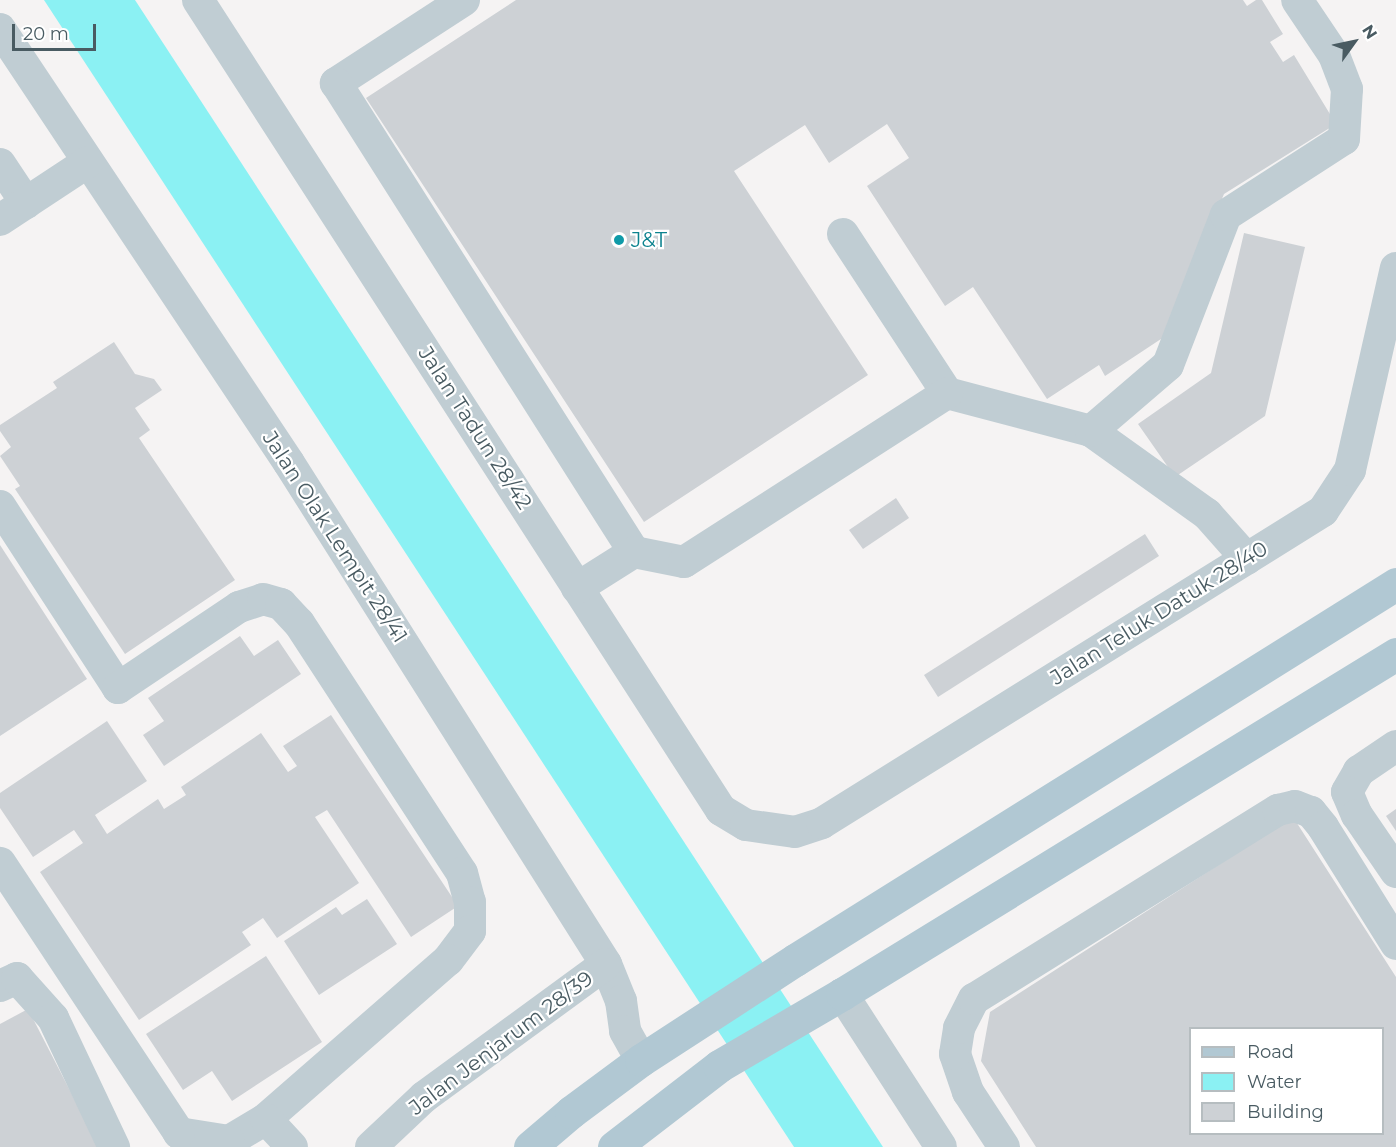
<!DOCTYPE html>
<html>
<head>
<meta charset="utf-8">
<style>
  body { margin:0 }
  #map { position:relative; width:1396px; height:1147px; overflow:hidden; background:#f5f3f3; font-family:Montserrat,sans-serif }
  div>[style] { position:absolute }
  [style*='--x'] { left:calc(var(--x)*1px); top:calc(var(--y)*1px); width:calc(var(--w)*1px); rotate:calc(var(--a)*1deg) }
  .water>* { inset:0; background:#8bf1f3 }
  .building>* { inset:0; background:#cdd1d5 }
  .minor>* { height:32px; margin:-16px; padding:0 16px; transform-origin:16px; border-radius:16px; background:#c0cdd3 }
  .major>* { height:33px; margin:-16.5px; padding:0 16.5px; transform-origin:16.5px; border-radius:16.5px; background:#b1c8d3 }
  .dots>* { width:16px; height:16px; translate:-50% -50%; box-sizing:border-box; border:3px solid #fff; border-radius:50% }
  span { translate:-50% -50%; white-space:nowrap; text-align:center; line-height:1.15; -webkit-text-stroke:4.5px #fff; paint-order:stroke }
  .culture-label { font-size:21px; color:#0d838f }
  .left { translate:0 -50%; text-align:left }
  .street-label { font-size:21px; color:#495b62 }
  .legend { position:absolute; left:1189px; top:1027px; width:195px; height:108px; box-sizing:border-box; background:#fff; border:2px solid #b6bdc0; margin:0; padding:8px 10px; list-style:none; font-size:18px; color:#495b62 }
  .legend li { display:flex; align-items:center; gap:12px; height:30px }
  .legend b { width:30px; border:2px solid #b6bdc0 }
  .north { position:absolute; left:1324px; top:12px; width:60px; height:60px; -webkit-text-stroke:4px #fff; paint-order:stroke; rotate:57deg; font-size:16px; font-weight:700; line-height:24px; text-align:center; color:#495b62 }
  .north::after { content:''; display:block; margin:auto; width:21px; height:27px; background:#495b62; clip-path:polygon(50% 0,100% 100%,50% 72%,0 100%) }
  .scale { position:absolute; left:12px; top:24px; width:84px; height:27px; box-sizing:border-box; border:3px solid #495b62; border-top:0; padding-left:8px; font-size:18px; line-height:21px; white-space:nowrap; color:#495b62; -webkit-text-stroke:4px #fff; paint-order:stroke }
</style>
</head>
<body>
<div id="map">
  <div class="water">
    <i style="clip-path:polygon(44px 0,135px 0,883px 1147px,794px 1147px)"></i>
  </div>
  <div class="building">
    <i style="clip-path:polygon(516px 0,1243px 0,1247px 6px,1256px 0,1262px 0,1283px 34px,1270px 42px,1283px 62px,1294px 55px,1336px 124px,1224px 194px,1164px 337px,1105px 376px,1099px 365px,1047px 399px,973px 287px,945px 306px,867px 186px,909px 158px,887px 124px,829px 163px,805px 125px,734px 171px,868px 375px,644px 522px,366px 98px)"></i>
    <i style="clip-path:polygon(1244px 233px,1305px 247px,1265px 416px,1175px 477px,1138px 424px,1211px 373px)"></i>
    <i style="clip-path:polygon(114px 342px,135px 374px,154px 379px,162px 390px,135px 408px,150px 430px,139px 438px,235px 580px,125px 654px,15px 489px,20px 486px,0 456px,11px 447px,0 431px,0 425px,57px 388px,53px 382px)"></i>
    <i style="clip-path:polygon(896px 498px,909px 518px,863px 549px,849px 530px)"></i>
    <i style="clip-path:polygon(1145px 534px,1159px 556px,938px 697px,924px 675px)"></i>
    <i style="clip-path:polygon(0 545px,87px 679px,0 736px)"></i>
    <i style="clip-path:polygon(240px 636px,254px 656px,278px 640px,301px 674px,164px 766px,143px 735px,164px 721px,148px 698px)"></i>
    <i style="clip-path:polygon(331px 715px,458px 906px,411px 937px,327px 810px,315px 817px,359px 883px,277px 938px,263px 918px,242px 932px,251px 945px,139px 1020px,40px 872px,83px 843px,74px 830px,33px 857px,0 808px,0 793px,107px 721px,147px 781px,95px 815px,107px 834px,158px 799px,164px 809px,186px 795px,181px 787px,261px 733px,288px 772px,297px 766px,283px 746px)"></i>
    <i style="clip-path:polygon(1396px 809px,1396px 831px,1386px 816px)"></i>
    <i style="clip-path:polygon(evenodd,1293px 817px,1396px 977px,1396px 1147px,1036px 1147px,981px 1061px,990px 1012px,1293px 817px,1190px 1028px,1382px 1028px,1382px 1134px,1190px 1134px,1190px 1028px)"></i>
    <i style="clip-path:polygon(367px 899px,397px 944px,319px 995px,284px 941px,336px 907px,342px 915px)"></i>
    <i style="clip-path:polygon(266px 956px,322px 1042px,232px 1101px,212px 1071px,183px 1090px,146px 1034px)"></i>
    <i style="clip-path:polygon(28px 1009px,99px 1147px,0 1147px,0 1024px)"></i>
  </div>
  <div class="minor">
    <i style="--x:198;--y:0;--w:964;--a:57.15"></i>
    <i style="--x:721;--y:810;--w:29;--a:31"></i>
    <i style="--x:746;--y:825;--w:49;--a:8.1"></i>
    <i style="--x:795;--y:832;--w:28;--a:-18"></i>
    <i style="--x:822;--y:823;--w:590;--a:-31.91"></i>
    <i style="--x:1323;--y:511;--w:49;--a:-56.6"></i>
    <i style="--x:1350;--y:470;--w:207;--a:-77.2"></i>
    <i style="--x:464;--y:0;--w:153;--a:147"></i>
    <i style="--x:336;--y:83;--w:556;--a:57.57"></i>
    <i style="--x:0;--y:29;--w:521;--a:56.34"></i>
    <i style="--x:289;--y:463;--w:593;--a:57.68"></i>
    <i style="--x:606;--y:964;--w:40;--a:68"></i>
    <i style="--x:621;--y:1001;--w:30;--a:82"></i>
    <i style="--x:625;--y:1031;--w:33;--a:61"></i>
    <i style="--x:0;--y:164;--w:47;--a:56.3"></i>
    <i style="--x:0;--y:220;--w:105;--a:-33.4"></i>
    <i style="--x:843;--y:234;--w:190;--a:56.8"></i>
    <i style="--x:947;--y:393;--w:149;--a:14.8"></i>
    <i style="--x:1091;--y:431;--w:143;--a:35.6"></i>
    <i style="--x:1207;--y:514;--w:60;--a:48.4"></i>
    <i style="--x:1091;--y:431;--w:101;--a:-40.6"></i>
    <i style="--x:1168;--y:365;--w:161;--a:-68.9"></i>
    <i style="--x:1226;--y:215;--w:140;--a:-32.8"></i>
    <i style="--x:1344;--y:139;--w:50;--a:-86.6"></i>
    <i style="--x:1347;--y:89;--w:36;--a:-111"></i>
    <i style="--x:1334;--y:55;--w:66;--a:-123.9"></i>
    <i style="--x:0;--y:506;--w:217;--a:57"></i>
    <i style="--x:118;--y:688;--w:146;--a:-33.8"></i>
    <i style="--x:239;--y:607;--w:25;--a:-18"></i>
    <i style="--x:263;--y:599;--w:19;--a:16"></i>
    <i style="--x:281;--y:604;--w:26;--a:47"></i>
    <i style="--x:299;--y:623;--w:298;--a:56.9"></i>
    <i style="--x:462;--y:873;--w:30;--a:75"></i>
    <i style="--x:470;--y:902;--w:29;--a:90"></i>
    <i style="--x:470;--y:931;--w:36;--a:127"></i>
    <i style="--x:448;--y:960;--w:242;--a:138.9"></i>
    <i style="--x:266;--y:1119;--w:43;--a:149.3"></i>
    <i style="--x:229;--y:1141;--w:51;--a:-170.9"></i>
    <i style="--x:179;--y:1133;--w:324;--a:-123.5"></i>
    <i style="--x:577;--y:588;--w:67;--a:-32.3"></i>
    <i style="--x:634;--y:552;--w:51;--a:11.3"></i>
    <i style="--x:684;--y:562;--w:313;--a:-32.7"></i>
    <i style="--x:1396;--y:746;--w:45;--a:146"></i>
    <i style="--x:1359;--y:771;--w:24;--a:120"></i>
    <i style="--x:1347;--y:792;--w:25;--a:67"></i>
    <i style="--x:1357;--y:815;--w:69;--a:55.6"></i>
    <i style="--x:0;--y:986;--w:19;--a:-25"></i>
    <i style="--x:17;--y:978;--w:54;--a:48"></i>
    <i style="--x:53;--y:1018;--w:143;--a:64.7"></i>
    <i style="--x:842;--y:994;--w:182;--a:57.1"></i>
    <i style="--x:266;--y:1119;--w:38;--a:47"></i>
    <i style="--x:371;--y:1147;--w:73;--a:-43.3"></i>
    <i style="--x:424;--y:1097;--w:225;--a:-36.2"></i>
    <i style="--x:1004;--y:1147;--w:66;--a:-123.2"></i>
    <i style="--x:968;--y:1092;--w:40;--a:-108.9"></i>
    <i style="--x:955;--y:1054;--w:26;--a:-81"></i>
    <i style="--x:959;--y:1028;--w:33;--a:-63"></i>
    <i style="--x:974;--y:999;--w:358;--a:-31.9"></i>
    <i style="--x:1278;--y:810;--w:17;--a:-13"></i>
    <i style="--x:1295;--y:806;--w:17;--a:21"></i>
    <i style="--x:1311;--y:812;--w:19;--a:51"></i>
    <i style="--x:1323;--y:827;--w:138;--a:58"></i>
  </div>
  <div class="major">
    <i style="--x:530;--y:1147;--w:54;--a:-40.5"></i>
    <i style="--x:571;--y:1112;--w:87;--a:-36.6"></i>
    <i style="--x:641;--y:1060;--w:184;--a:-33"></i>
    <i style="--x:795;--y:960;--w:709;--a:-32.03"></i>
    <i style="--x:614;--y:1147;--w:133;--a:-37.6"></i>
    <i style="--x:719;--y:1066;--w:143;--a:-30.3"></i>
    <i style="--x:842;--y:994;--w:650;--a:-31.54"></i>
  </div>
  <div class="dots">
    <i style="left:619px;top:240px;background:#0f9aa8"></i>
  </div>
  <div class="culture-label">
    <span class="left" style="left:631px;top:240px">J&amp;T</span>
  </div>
  <div class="street-label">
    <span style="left:475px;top:428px;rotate:57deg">Jalan Tadun 28/42</span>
    <span style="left:335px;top:537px;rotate:57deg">Jalan Olak Lempit 28/41</span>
    <span style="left:1159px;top:613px;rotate:-32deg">Jalan Teluk Datuk 28/40</span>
    <span style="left:501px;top:1043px;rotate:-37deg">Jalan Jenjarum 28/39</span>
  </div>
  <ul class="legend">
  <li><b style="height:8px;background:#b1c8d3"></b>Road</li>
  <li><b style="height:16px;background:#8bf1f3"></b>Water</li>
  <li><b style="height:16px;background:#cdd1d5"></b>Building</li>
  </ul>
  <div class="north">N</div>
  <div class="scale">20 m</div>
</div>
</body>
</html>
